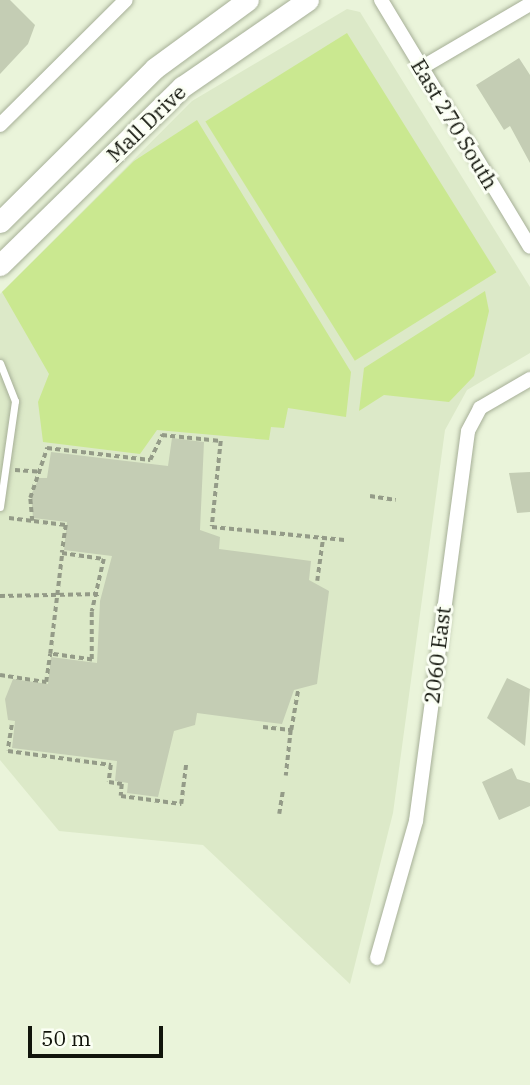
<!DOCTYPE html>
<html>
<head>
<meta charset="utf-8">
<style>
  body { margin:0 }
  #map { position:relative; width:530px; height:1085px; overflow:hidden; background:#eaf4da; font-family:"IBM Plex Serif",serif }
  div>[style] { position:absolute }
  .built>* { inset:0; background:#dce9c8 }
  .green>* { inset:0; background:#cae890; transform-origin:0 0 }
  .building>* { inset:0; background:#c4cdb4 }
  .path>* { height:3.5px; margin-top:-1.75px; transform-origin:0; background:repeating-linear-gradient(90deg,#949b88 0 5px,transparent 0 8.5px) }
  .roads { filter:drop-shadow(0 0 2px #a6af97) drop-shadow(0 0 2px #a6af97) }
  .lane>* { height:7px; margin:-3.5px; padding:0 3.5px; transform-origin:3.5px; border-radius:3.5px; background:#fff }
  .street>* { height:14px; margin:-7px; padding:0 7px; transform-origin:7px; border-radius:7px; background:#fff }
  .secondary>* { height:21px; margin:-10.5px; padding:0 10.5px; transform-origin:10.5px; border-radius:10.5px; background:#fff }
  span { translate:-50% -50%; white-space:nowrap; text-align:center; line-height:1.15; -webkit-text-stroke:6px #fbfff4; paint-order:stroke }
  .street-label { font-size:21px; color:#11140b }
  .scale { position:absolute; left:28px; top:1026px; width:135px; height:32px; box-sizing:border-box; border:4px solid #11140b; border-top:0; padding-left:9px; font-size:21px; line-height:24px; white-space:nowrap; color:#11140b; -webkit-text-stroke:5px #fbfff4; paint-order:stroke }
</style>
</head>
<body>
<div id="map">
  <div class="built">
    <i style="clip-path:polygon(347px 9px,360px 12px,530px 287px,530px 353px,467px 390px,445px 430px,393px 813px,350px 984px,203px 845px,59px 831px,0 760px,0 294px,192px 101px)"></i>
  </div>
  <div class="green">
    <i style="left:347px;top:33px;width:282px;height:167px;rotate:58deg"></i>
    <i style="clip-path:polygon(197px 120px,351px 372px,346px 417px,288px 408px,284px 428px,271px 427px,269px 440px,157px 430px,140px 454px,43px 442px,38px 402px,49px 374px,2px 292px,134px 161px)"></i>
    <i style="clip-path:polygon(485px 291px,489px 311px,474px 376px,449px 402px,384px 395px,359px 411px,364px 368px)"></i>
  </div>
  <div class="building">
    <i style="clip-path:polygon(0 0,10px 0,35px 25px,28px 44px,0 74px)"></i>
    <i style="clip-path:polygon(519px 58px,530px 75px,530px 163px,510px 126px,504px 130px,476px 85px)"></i>
    <i style="clip-path:polygon(172px 438px,204px 442px,200px 530px,220px 537px,219px 549px,311px 561px,309px 580px,329px 591px,317px 684px,294px 690px,282px 724px,197px 713px,195px 725px,174px 731px,158px 797px,127px 793px,128px 783px,115px 781px,117px 761px,12px 748px,15px 721px,8px 720px,5px 699px,13px 679px,48px 684px,51px 657px,97px 663px,100px 601px,112px 556px,64px 550px,67px 522px,33px 518px,31px 495px,39px 478px,47px 478px,51px 452px,168px 466px)"></i>
    <i style="clip-path:polygon(530px 472px,530px 512px,517px 513px,509px 473px)"></i>
    <i style="clip-path:polygon(507px 678px,530px 689px,525px 746px,487px 718px)"></i>
    <i style="clip-path:polygon(512px 768px,517px 779px,530px 783px,530px 806px,499px 820px,482px 782px)"></i>
  </div>
  <div class="path">
    <i style="left:15px;top:470px;width:26px;rotate:4deg"></i>
    <i style="left:370px;top:496px;width:26px;rotate:9deg"></i>
    <i style="left:9px;top:518px;width:57px;rotate:7deg"></i>
    <i style="left:66px;top:525px;width:28px;rotate:98deg"></i>
    <i style="left:32px;top:521px;width:23px;rotate:-95deg"></i>
    <i style="left:30px;top:498px;width:53px;rotate:-71.2deg"></i>
    <i style="left:47px;top:448px;width:104px;rotate:6.6deg"></i>
    <i style="left:150px;top:460px;width:28px;rotate:-64deg"></i>
    <i style="left:162px;top:435px;width:59px;rotate:5.8deg"></i>
    <i style="left:221px;top:441px;width:86px;rotate:96deg"></i>
    <i style="left:212px;top:527px;width:133px;rotate:5.6deg"></i>
    <i style="left:62px;top:553px;width:42px;rotate:8.1deg"></i>
    <i style="left:104px;top:559px;width:54px;rotate:102.8deg"></i>
    <i style="left:92px;top:612px;width:48px;rotate:90deg"></i>
    <i style="left:92px;top:660px;width:42px;rotate:-171.9deg"></i>
    <i style="left:50px;top:654px;width:102px;rotate:-83.2deg"></i>
    <i style="left:317px;top:581px;width:44px;rotate:-82.2deg"></i>
    <i style="left:0;top:596px;width:101px;rotate:-1.1deg"></i>
    <i style="left:0;top:675px;width:47px;rotate:8.7deg"></i>
    <i style="left:46px;top:682px;width:28px;rotate:-82deg"></i>
    <i style="left:12px;top:725px;width:26px;rotate:99deg"></i>
    <i style="left:8px;top:751px;width:104px;rotate:7.7deg"></i>
    <i style="left:111px;top:765px;width:17px;rotate:97deg"></i>
    <i style="left:109px;top:782px;width:13px;rotate:9deg"></i>
    <i style="left:122px;top:784px;width:12px;rotate:95deg"></i>
    <i style="left:121px;top:796px;width:61px;rotate:7.6deg"></i>
    <i style="left:181px;top:804px;width:40px;rotate:-82.9deg"></i>
    <i style="left:263px;top:727px;width:28px;rotate:6deg"></i>
    <i style="left:291px;top:730px;width:46px;rotate:96.2deg"></i>
    <i style="left:291px;top:730px;width:41px;rotate:-80.1deg"></i>
    <i style="left:279px;top:814px;width:24px;rotate:-81deg"></i>
  </div>
  <div class="roads">
    <div class="lane">
      <i style="left:0;top:363px;width:41px;rotate:68.5deg"></i>
      <i style="left:15px;top:401px;width:107px;rotate:98.1deg"></i>
    </div>
    <div class="street">
      <i style="left:381px;top:0;width:288px;rotate:58.9deg"></i>
      <i style="left:421px;top:68px;width:126px;rotate:-30.4deg"></i>
      <i style="left:0;top:125px;width:177px;rotate:-44.8deg"></i>
      <i style="left:377px;top:958px;width:142px;rotate:-74.1deg"></i>
      <i style="left:416px;top:821px;width:393px;rotate:-82.4deg"></i>
      <i style="left:468px;top:431px;width:26px;rotate:-62deg"></i>
      <i style="left:480px;top:408px;width:58px;rotate:-30.1deg"></i>
    </div>
    <div class="secondary">
      <i style="left:0;top:222px;width:218px;rotate:-44.8deg"></i>
      <i style="left:155px;top:68px;width:115px;rotate:-36.2deg"></i>
      <i style="left:0;top:265px;width:255px;rotate:-44.4deg"></i>
      <i style="left:182px;top:87px;width:153px;rotate:-34.6deg"></i>
    </div>
  </div>
  <div class="street-label">
    <span style="left:146px;top:123px;rotate:-44deg">Mall Drive</span>
    <span style="left:455px;top:124px;rotate:59deg">East 270 South</span>
    <span style="left:437px;top:655px;rotate:-83deg">2060 East</span>
  </div>
  <div class="scale">50 m</div>
</div>
</body>
</html>
